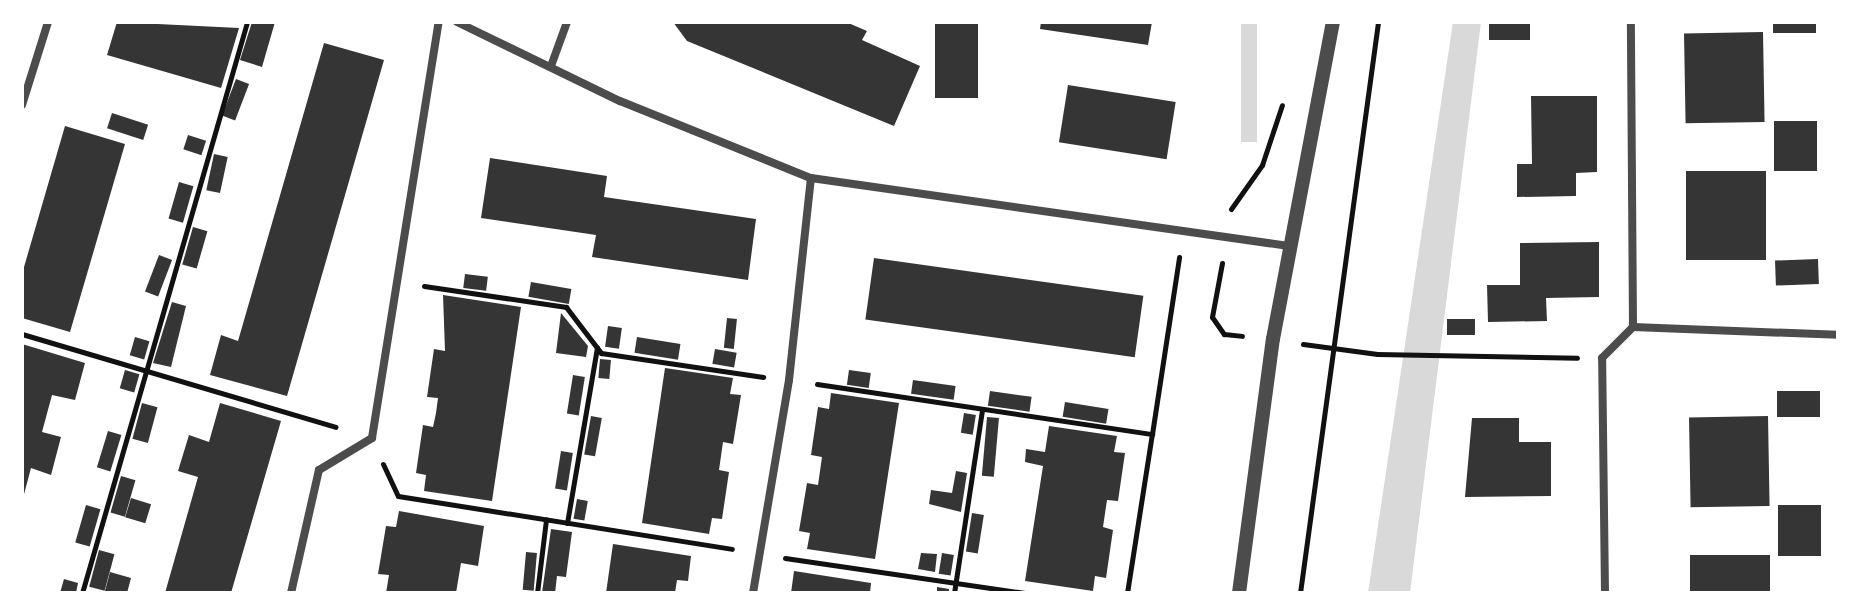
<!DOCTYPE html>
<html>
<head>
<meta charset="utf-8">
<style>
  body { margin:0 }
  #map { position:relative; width:1860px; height:615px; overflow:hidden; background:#fff; font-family:"Work Sans",sans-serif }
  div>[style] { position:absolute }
  .water>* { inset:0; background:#d9d9d9; transform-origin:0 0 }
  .building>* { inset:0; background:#353535; transform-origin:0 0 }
  .path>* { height:5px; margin:-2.5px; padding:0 2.5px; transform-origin:2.5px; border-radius:2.5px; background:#111 }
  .minor>* { height:8px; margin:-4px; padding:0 4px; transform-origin:4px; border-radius:4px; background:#4c4c4c }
  .tertiary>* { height:14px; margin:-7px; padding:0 7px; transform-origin:7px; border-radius:7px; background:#4c4c4c }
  span { translate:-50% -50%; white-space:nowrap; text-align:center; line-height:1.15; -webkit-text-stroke:8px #fff; paint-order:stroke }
  .frame { position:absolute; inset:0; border:24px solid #fff; pointer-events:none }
</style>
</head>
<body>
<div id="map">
  <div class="water">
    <i style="left:1241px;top:22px;width:16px;height:120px"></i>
    <i style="clip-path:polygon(1453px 22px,1481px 22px,1410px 593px,1368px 593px)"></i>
  </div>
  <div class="building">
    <i style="clip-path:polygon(117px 22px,239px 28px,221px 88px,107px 55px)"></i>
    <i style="clip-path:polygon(252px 22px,275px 22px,262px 67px,240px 60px)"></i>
    <i style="clip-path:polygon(673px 22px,846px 22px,867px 31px,862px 40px,920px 66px,894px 126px,687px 41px)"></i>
    <i style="left:935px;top:22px;width:43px;height:76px"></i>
    <i style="clip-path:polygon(1041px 22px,1152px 22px,1148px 45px,1040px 29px)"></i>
    <i style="left:1489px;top:22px;width:41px;height:18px"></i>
    <i style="left:1773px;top:22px;width:43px;height:11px"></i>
    <i style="left:1763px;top:32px;width:90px;height:79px;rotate:89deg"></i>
    <i style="clip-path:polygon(324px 43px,384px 60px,287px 396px,210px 375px,221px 335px,238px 341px)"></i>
    <i style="left:236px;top:79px;width:14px;height:39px;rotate:21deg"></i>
    <i style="left:1068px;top:85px;width:109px;height:58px;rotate:9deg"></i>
    <i style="clip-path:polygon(1531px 96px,1597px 96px,1597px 172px,1576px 173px,1576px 196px,1517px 197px,1517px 164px,1532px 164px)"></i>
    <i style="left:112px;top:113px;width:38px;height:16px;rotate:18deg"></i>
    <i style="left:1774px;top:121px;width:43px;height:50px"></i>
    <i style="clip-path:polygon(65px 126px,125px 144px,70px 332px,22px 318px,22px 274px)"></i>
    <i style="left:188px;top:135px;width:19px;height:15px;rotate:18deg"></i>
    <i style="left:214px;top:154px;width:14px;height:37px;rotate:12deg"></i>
    <i style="clip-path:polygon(490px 158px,607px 176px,604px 197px,756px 219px,748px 280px,592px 257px,596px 235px,481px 218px)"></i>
    <i style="left:1766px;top:171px;width:89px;height:80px;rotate:90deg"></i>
    <i style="left:179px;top:182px;width:15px;height:38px;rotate:16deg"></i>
    <i style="left:193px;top:227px;width:15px;height:39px;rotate:16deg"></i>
    <i style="clip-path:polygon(1599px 242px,1599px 297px,1546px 298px,1547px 321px,1488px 322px,1487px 285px,1520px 285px,1520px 243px)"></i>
    <i style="left:159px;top:255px;width:14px;height:39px;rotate:21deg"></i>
    <i style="left:874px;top:258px;width:272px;height:62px;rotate:8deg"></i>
    <i style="left:1818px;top:259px;width:25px;height:43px;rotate:88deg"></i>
    <i style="left:465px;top:274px;width:23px;height:14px;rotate:7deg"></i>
    <i style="left:531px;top:282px;width:41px;height:15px;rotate:10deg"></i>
    <i style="clip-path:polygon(443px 295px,521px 307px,492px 501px,424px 491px,426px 475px,416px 473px,423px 425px,433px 427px,436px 413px,438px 398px,427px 397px,434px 349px,445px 351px)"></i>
    <i style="clip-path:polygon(172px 302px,186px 306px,171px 367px,153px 363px)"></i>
    <i style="clip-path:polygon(561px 313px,588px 346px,586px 357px,556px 353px)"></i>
    <i style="left:727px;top:318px;width:10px;height:30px;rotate:6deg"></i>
    <i style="left:1447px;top:319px;width:28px;height:16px"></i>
    <i style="left:608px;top:326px;width:14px;height:21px;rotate:8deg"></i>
    <i style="left:135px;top:337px;width:15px;height:19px;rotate:16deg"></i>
    <i style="left:637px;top:337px;width:44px;height:16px;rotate:9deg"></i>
    <i style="clip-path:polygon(22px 344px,85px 363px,75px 400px,52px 395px,42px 432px,61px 437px,51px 475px,31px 468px,23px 498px)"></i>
    <i style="left:715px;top:349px;width:22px;height:15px;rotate:10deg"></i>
    <i style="left:600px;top:359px;width:11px;height:19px;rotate:5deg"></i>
    <i style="clip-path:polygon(665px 368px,733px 378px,730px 394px,741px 395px,733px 444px,723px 442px,719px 470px,729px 472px,722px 519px,712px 518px,709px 534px,642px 523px)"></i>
    <i style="left:125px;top:370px;width:15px;height:19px;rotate:16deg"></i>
    <i style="left:849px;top:370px;width:22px;height:15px;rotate:8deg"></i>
    <i style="left:573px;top:375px;width:12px;height:39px;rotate:9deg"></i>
    <i style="left:913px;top:380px;width:43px;height:14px;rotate:8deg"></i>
    <i style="left:990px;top:391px;width:42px;height:15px;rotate:8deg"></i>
    <i style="left:1820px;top:391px;width:26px;height:43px;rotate:90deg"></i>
    <i style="clip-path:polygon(831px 393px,899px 403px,875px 559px,807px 549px,810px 533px,799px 531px,807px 483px,818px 485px,822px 457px,811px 455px,818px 407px,829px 409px)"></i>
    <i style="left:1065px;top:402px;width:44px;height:15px;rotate:9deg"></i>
    <i style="left:142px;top:403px;width:16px;height:37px;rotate:15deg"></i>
    <i style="clip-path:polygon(220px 403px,281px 421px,231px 593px,165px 593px,198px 477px,178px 471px,189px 435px,209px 442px)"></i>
    <i style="left:964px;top:413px;width:12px;height:20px;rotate:9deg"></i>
    <i style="left:591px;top:416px;width:11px;height:39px;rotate:10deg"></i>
    <i style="left:1768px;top:416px;width:90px;height:79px;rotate:89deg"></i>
    <i style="left:987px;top:417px;width:12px;height:59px;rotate:5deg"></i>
    <i style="clip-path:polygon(1472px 418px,1519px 418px,1519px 442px,1551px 442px,1551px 496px,1465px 497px)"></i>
    <i style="clip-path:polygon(1049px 426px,1117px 436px,1114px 452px,1125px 453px,1118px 501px,1107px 500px,1103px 527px,1113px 530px,1106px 578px,1095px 576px,1093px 591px,1025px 581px,1043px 466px,1025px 462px,1026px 449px,1045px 452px)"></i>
    <i style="left:108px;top:431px;width:14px;height:38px;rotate:17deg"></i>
    <i style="left:561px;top:451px;width:12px;height:38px;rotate:9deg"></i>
    <i style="clip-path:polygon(956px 471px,967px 473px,961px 512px,929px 504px,931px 490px,952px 493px)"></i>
    <i style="left:121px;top:476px;width:15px;height:38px;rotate:16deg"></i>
    <i style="left:131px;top:498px;width:21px;height:20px;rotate:17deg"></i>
    <i style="left:577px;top:499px;width:11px;height:20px;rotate:10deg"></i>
    <i style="left:86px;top:505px;width:15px;height:39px;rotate:16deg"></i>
    <i style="left:1778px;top:505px;width:43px;height:51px"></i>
    <i style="clip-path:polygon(399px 511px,484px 526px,478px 566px,461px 563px,456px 593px,386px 593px,389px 575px,378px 574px,386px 526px,396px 527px)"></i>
    <i style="left:972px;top:513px;width:12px;height:39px;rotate:9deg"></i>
    <i style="clip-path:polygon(551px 529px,572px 532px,566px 577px,557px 576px,555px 593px,542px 593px)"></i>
    <i style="clip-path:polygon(613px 544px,691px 556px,688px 581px,677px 580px,675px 593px,606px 593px)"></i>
    <i style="left:99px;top:550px;width:16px;height:38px;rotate:15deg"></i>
    <i style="left:526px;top:552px;width:11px;height:38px;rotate:5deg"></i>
    <i style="clip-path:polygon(921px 553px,937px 554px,935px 572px,918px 569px)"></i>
    <i style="left:942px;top:553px;width:12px;height:21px;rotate:9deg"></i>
    <i style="left:1690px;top:555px;width:80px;height:38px"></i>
    <i style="clip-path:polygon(794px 571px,871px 583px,870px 593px,791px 593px)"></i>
    <i style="clip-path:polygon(110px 572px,131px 578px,127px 593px,105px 591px)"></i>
    <i style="clip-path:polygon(64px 579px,78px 583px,76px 593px,60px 593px)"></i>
    <i style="clip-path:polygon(937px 587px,949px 589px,949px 593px,937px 593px)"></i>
  </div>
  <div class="path">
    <i style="left:1231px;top:209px;width:54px;rotate:-54.8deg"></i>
    <i style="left:1262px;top:165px;width:63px;rotate:-71.6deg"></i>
    <i style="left:1222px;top:263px;width:55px;rotate:100.5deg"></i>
    <i style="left:1212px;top:317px;width:21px;rotate:55deg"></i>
    <i style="left:1224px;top:334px;width:18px;rotate:6deg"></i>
    <i style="left:424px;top:286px;width:144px;rotate:8.4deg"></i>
    <i style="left:566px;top:307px;width:58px;rotate:52.7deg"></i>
    <i style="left:601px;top:353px;width:164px;rotate:8.4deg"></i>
    <i style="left:22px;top:334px;width:327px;rotate:16.5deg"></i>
    <i style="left:1303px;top:344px;width:75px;rotate:7.7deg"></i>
    <i style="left:1377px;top:354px;width:200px;rotate:1.1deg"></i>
    <i style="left:817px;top:384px;width:339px;rotate:8.5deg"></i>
    <i style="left:1152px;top:434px;width:179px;rotate:-81.3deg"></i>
    <i style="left:383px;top:464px;width:35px;rotate:65deg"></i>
    <i style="left:398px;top:496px;width:338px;rotate:9deg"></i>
    <i style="left:567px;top:523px;width:178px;rotate:-80.3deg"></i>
    <i style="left:785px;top:558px;width:244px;rotate:8.3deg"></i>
    <i style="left:82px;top:593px;width:594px;rotate:-73.88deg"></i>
    <i style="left:537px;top:593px;width:74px;rotate:-83deg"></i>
    <i style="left:954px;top:593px;width:186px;rotate:-81.3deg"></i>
    <i style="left:1127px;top:593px;width:161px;rotate:-81.1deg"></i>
    <i style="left:1300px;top:593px;width:576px;rotate:-82.22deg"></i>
  </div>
  <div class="minor">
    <i style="left:457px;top:22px;width:181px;rotate:25.9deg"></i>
    <i style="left:620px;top:101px;width:206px;rotate:22deg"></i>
    <i style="left:811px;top:178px;width:484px;rotate:8.1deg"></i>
    <i style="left:551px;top:66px;width:47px;rotate:-70deg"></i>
    <i style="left:22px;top:105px;width:87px;rotate:-72.6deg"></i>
    <i style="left:1633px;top:327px;width:205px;rotate:2.2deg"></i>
    <i style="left:291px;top:593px;width:126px;rotate:-77.2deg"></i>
    <i style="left:319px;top:470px;width:62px;rotate:-31.1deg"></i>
    <i style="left:372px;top:438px;width:421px;rotate:-80.9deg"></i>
    <i style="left:753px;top:593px;width:216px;rotate:-80.4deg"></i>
    <i style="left:789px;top:380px;width:203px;rotate:-83.8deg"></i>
    <i style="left:1605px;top:593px;width:235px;rotate:-90.7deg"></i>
    <i style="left:1602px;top:358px;width:44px;rotate:-45deg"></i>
    <i style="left:1633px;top:327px;width:305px;rotate:-90.4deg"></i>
  </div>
  <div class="tertiary">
    <i style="left:1239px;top:593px;width:256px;rotate:-82.4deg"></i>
    <i style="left:1273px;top:339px;width:323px;rotate:-79.3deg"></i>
  </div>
  <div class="frame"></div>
</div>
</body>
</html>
